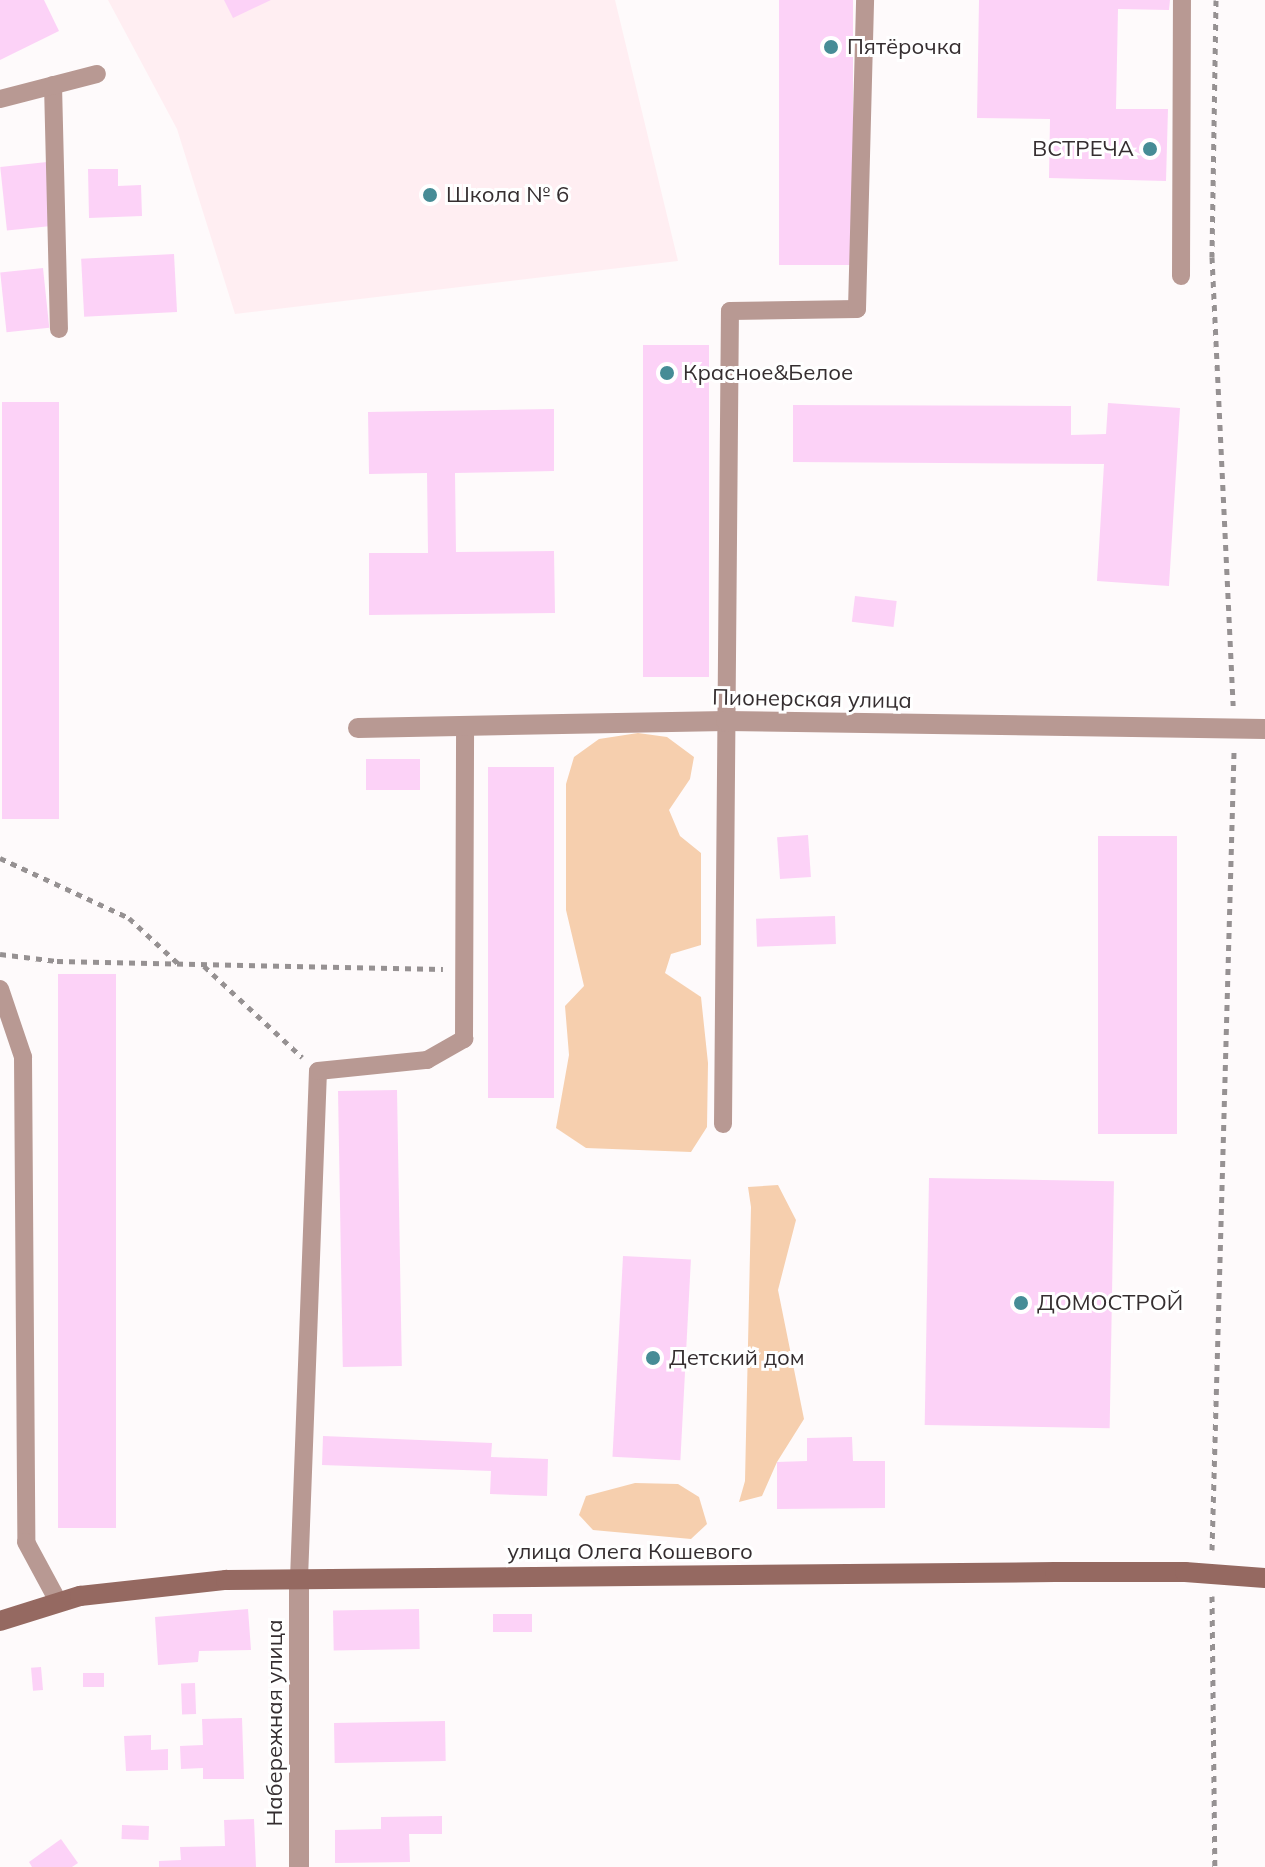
<!DOCTYPE html>
<html>
<head>
<meta charset="utf-8">
<style>
  body { margin:0 }
  #map { position:relative; width:1265px; height:1867px; overflow:hidden; background:#fefafb; font-family:Mulish,sans-serif }
  div>[style] { position:absolute }
  .built>* { inset:0; background:#ffeef2 }
  .green>* { inset:0; background:#f6cfae }
  .building>* { inset:0; background:#fcd2f7; transform-origin:0 0 }
  .path>* { height:5px; margin-top:-2.5px; transform-origin:0; background:repeating-linear-gradient(90deg,#969192 0 6px,transparent 0 12px) }
  .lane>* { height:18px; margin:-9px; padding:0 9px; transform-origin:9px; border-radius:9px; background:#b89993 }
  .street>* { height:20px; margin:-10px; padding:0 10px; transform-origin:10px; border-radius:10px; background:#b89993 }
  .secondary>* { height:20px; margin:-10px; padding:0 10px; transform-origin:10px; border-radius:10px; background:#956961 }
  .dots>* { width:22px; height:22px; translate:-50% -50%; box-sizing:border-box; border:4px solid #fff; border-radius:50% }
  span { translate:-50% -50%; white-space:nowrap; text-align:center; line-height:1.15; -webkit-text-stroke:6px #fff; paint-order:stroke }
  .poi-label { font-size:22px; color:#352e30 }
  .left { translate:0 -50%; text-align:left }
  .right { translate:-100% -50%; text-align:right }
  .street-label { font-size:22px; color:#352e30 }
</style>
</head>
<body>
<div id="map">
  <div class="built">
    <i style="clip-path:polygon(108px 0,615px 0,678px 261px,235px 314px,177px 129px)"></i>
  </div>
  <div class="green">
    <i style="clip-path:polygon(638px 733px,667px 737px,694px 757px,690px 779px,669px 810px,680px 836px,701px 853px,701px 945px,671px 954px,665px 973px,701px 997px,708px 1063px,707px 1127px,691px 1152px,586px 1148px,556px 1128px,569px 1055px,565px 1006px,584px 986px,566px 910px,566px 784px,574px 757px,599px 739px)"></i>
    <i style="clip-path:polygon(778px 1185px,796px 1220px,778px 1290px,804px 1419px,777px 1462px,762px 1496px,739px 1502px,745px 1481px,751px 1207px,748px 1187px)"></i>
    <i style="clip-path:polygon(635px 1483px,678px 1484px,699px 1497px,707px 1524px,691px 1539px,593px 1530px,579px 1515px,586px 1496px)"></i>
  </div>
  <div class="building">
    <i style="clip-path:polygon(0 0,44px 0,59px 31px,0 60px)"></i>
    <i style="clip-path:polygon(224px 0,271px 0,233px 18px)"></i>
    <i style="left:779px;top:0;width:74px;height:265px"></i>
    <i style="clip-path:polygon(979px 0,1170px 0,1169px 10px,1118px 9px,1116px 109px,1168px 109px,1166px 181px,1049px 178px,1050px 119px,977px 118px)"></i>
    <i style="left:47px;top:162px;width:64px;height:47px;rotate:84deg"></i>
    <i style="clip-path:polygon(88px 169px,118px 169px,118px 186px,141px 185px,142px 216px,89px 218px)"></i>
    <i style="left:174px;top:254px;width:58px;height:93px;rotate:87deg"></i>
    <i style="left:43px;top:268px;width:60px;height:43px;rotate:84deg"></i>
    <i style="left:643px;top:345px;width:66px;height:332px"></i>
    <i style="left:59px;top:402px;width:417px;height:57px;rotate:90deg"></i>
    <i style="clip-path:polygon(1108px 403px,1180px 408px,1169px 586px,1097px 581px,1104px 464px,793px 462px,793px 405px,1071px 406px,1071px 435px,1106px 434px)"></i>
    <i style="clip-path:polygon(554px 409px,554px 471px,455px 473px,456px 552px,554px 551px,555px 613px,369px 615px,369px 553px,428px 553px,427px 473px,369px 474px,368px 412px)"></i>
    <i style="left:855px;top:596px;width:42px;height:26px;rotate:7deg"></i>
    <i style="left:366px;top:759px;width:54px;height:31px"></i>
    <i style="left:488px;top:767px;width:66px;height:331px"></i>
    <i style="left:808px;top:835px;width:42px;height:31px;rotate:86deg"></i>
    <i style="left:1177px;top:836px;width:298px;height:79px;rotate:90deg"></i>
    <i style="left:835px;top:916px;width:28px;height:79px;rotate:88deg"></i>
    <i style="left:58px;top:974px;width:58px;height:554px"></i>
    <i style="left:397px;top:1090px;width:276px;height:59px;rotate:89deg"></i>
    <i style="left:929px;top:1178px;width:185px;height:247px;rotate:1deg"></i>
    <i style="left:623px;top:1256px;width:68px;height:201px;rotate:3deg"></i>
    <i style="clip-path:polygon(323px 1436px,492px 1443px,491px 1457px,548px 1459px,547px 1496px,490px 1494px,491px 1471px,322px 1465px)"></i>
    <i style="clip-path:polygon(852px 1437px,853px 1461px,885px 1461px,885px 1508px,777px 1509px,777px 1462px,807px 1461px,807px 1438px)"></i>
    <i style="clip-path:polygon(248px 1609px,251px 1650px,199px 1651px,198px 1662px,158px 1665px,155px 1617px)"></i>
    <i style="left:419px;top:1609px;width:40px;height:86px;rotate:89deg"></i>
    <i style="left:532px;top:1614px;width:18px;height:39px;rotate:90deg"></i>
    <i style="left:41px;top:1667px;width:23px;height:10px;rotate:85deg"></i>
    <i style="left:83px;top:1673px;width:21px;height:14px"></i>
    <i style="left:195px;top:1683px;width:31px;height:14px;rotate:88deg"></i>
    <i style="clip-path:polygon(242px 1718px,244px 1779px,203px 1779px,203px 1768px,181px 1769px,180px 1746px,203px 1745px,202px 1719px)"></i>
    <i style="left:445px;top:1721px;width:40px;height:111px;rotate:89deg"></i>
    <i style="clip-path:polygon(151px 1735px,151px 1750px,168px 1749px,168px 1770px,126px 1771px,124px 1736px)"></i>
    <i style="clip-path:polygon(442px 1816px,442px 1834px,409px 1834px,410px 1862px,335px 1863px,335px 1830px,381px 1829px,381px 1817px)"></i>
    <i style="clip-path:polygon(254px 1819px,256px 1867px,159px 1867px,159px 1861px,181px 1860px,180px 1847px,225px 1846px,224px 1820px)"></i>
    <i style="left:122px;top:1825px;width:27px;height:14px;rotate:2deg"></i>
    <i style="clip-path:polygon(61px 1839px,78px 1863px,72px 1867px,32px 1867px,29px 1862px)"></i>
  </div>
  <div class="path">
    <i style="left:1216px;top:0;width:257px;rotate:90.9deg"></i>
    <i style="left:1212px;top:257px;width:449px;rotate:87.3deg"></i>
    <i style="left:0;top:858px;width:142px;rotate:24.9deg"></i>
    <i style="left:129px;top:918px;width:69px;rotate:42.7deg"></i>
    <i style="left:0;top:954px;width:57px;rotate:7deg"></i>
    <i style="left:57px;top:961px;width:386px;rotate:1.2deg"></i>
    <i style="left:204px;top:966px;width:134px;rotate:42.9deg"></i>
    <i style="left:1212px;top:1550px;width:798px;rotate:-88.42deg"></i>
    <i style="left:1212px;top:1596px;width:271px;rotate:89.4deg"></i>
  </div>
  <div class="lane">
    <i style="left:53px;top:85px;width:244px;rotate:88.6deg"></i>
    <i style="left:0;top:99px;width:100px;rotate:-14.5deg"></i>
    <i style="left:1181px;top:276px;width:276px;rotate:-89.8deg"></i>
    <i style="left:0;top:989px;width:72px;rotate:71.3deg"></i>
    <i style="left:23px;top:1057px;width:485px;rotate:89.6deg"></i>
    <i style="left:26px;top:1542px;width:69px;rotate:61.6deg"></i>
    <i style="left:723px;top:1124px;width:813px;rotate:-89.51deg"></i>
    <i style="left:730px;top:311px;width:127px;rotate:-0.9deg"></i>
    <i style="left:857px;top:309px;width:309px;rotate:-88.5deg"></i>
    <i style="left:299px;top:1579px;width:508px;rotate:-87.86deg"></i>
    <i style="left:318px;top:1071px;width:110px;rotate:-5.8deg"></i>
    <i style="left:427px;top:1060px;width:43px;rotate:-29.6deg"></i>
    <i style="left:464px;top:1039px;width:313px;rotate:-89.8deg"></i>
  </div>
  <div class="street">
    <i style="left:358px;top:728px;width:368px;rotate:-1.1deg"></i>
    <i style="left:726px;top:721px;width:539px;rotate:0.85deg"></i>
    <i style="left:299px;top:1579px;width:288px;rotate:90deg"></i>
  </div>
  <div class="secondary">
    <i style="left:0;top:1621px;width:84px;rotate:-17.4deg"></i>
    <i style="left:80px;top:1596px;width:147px;rotate:-6.3deg"></i>
    <i style="left:226px;top:1580px;width:829px;rotate:-0.55deg"></i>
    <i style="left:1055px;top:1572px;width:130px"></i>
    <i style="left:1185px;top:1572px;width:80px;rotate:4.3deg"></i>
  </div>
  <div class="dots">
    <i style="left:831px;top:47px;background:#468c96"></i>
    <i style="left:1150px;top:149px;background:#468c96"></i>
    <i style="left:430px;top:195px;background:#468c96"></i>
    <i style="left:667px;top:373px;background:#468c96"></i>
    <i style="left:1021px;top:1303px;background:#468c96"></i>
    <i style="left:653px;top:1358px;background:#468c96"></i>
  </div>
  <div class="poi-label">
    <span class="left" style="left:847px;top:47px">Пятёрочка</span>
    <span class="right" style="left:1134px;top:149px">ВСТРЕЧА</span>
    <span class="left" style="left:446px;top:195px">Школа № 6</span>
    <span class="left" style="left:683px;top:373px">Красное&amp;Белое</span>
    <span class="left" style="left:1037px;top:1303px">ДОМОСТРОЙ</span>
    <span class="left" style="left:669px;top:1358px">Детский дом</span>
  </div>
  <div class="street-label">
    <span style="left:812px;top:699px;rotate:1deg">Пионерская улица</span>
    <span style="left:630px;top:1552px">улица Олега Кошевого</span>
    <span style="left:275px;top:1723px;rotate:-90deg">Набережная улица</span>
  </div>
</div>
</body>
</html>
